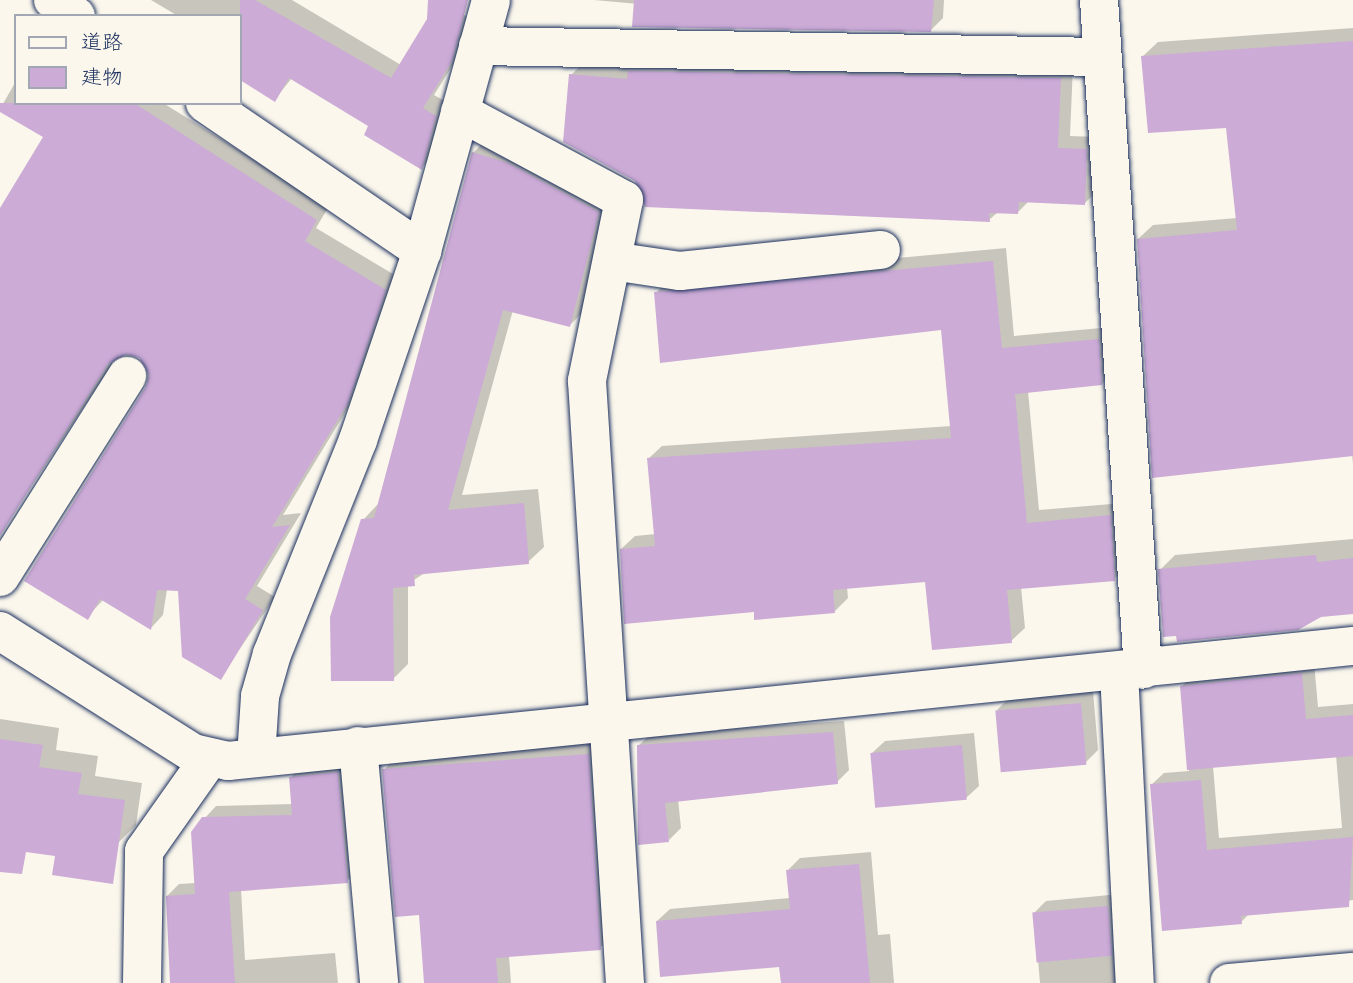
<!DOCTYPE html>
<html>
<head>
<meta charset="utf-8">
<style>
  body { margin:0 }
  #map { position:relative; width:1353px; height:983px; overflow:hidden; background:#fbf7ec; font-family:Kalam,"Klee One",sans-serif }
  div>[style] { position:absolute }
  .shadow>* { inset:0; background:#0003 }
  .building>* { inset:0; background:#ccabd6; transform-origin:0 0 }
  .roads { filter:drop-shadow(0 0 2px #1b2f5e) drop-shadow(0 0 2px #1b2f5e) }
  .street>* { height:38px; margin:-19px; padding:0 19px; transform-origin:19px; border-radius:19px; background:#fbf7ec }
  span { translate:-50% -50%; white-space:nowrap; text-align:center; line-height:1.15; -webkit-text-stroke:6px #fbf7ec; paint-order:stroke }
  .legend { position:absolute; left:14px; top:14px; width:228px; height:91px; box-sizing:border-box; background:#fbf7ec; border:2px solid #a1a7b3; margin:0; padding:9px 12px; list-style:none; font-size:21px; color:#1b2f5e }
  .legend li { display:flex; align-items:center; gap:14px; height:35px }
  .legend b { width:35px; border:2px solid #a1a7b3 }
</style>
</head>
<body>
<div id="map">
  <div class="shadow">
    <i style="clip-path:polygon(151px 0,292px 0,401px 65px,444px 3px,471px 19px,464px 47px,434px 95px,448px 103px,434px 155px,421px 168px,370px 125px,292px 78px,275px 99px,240px 78px,240px 16px,178px 16px)"></i>
    <i style="clip-path:polygon(594px 0,944px 0,943px 18px,931px 30px)"></i>
    <i style="clip-path:polygon(1353px 28px,1353px 464px,1352px 454px,1138px 239px,1153px 225px,1237px 218px,1228px 126px,1143px 56px,1158px 42px)"></i>
    <i style="clip-path:polygon(584px 62px,1073px 66px,1070px 136px,1099px 137px,1097px 191px,1085px 203px,1029px 201px,1017px 213px,998px 212px,989px 220px,636px 180px,571px 75px)"></i>
    <i style="clip-path:polygon(16px 81px,16px 103px,163px 103px,329px 206px,316px 228px,398px 277px,360px 388px,283px 515px,301px 513px,257px 586px,275px 597px,220px 678px,180px 589px,167px 589px,163px 615px,151px 628px,104px 599px,87px 617px,147px 388px,148px 366px,139px 356px,118px 355px,0 534px,0 211px,45px 137px,0 109px)"></i>
    <i style="clip-path:polygon(488px 138px,613px 196px,585px 310px,570px 325px,513px 310px,462px 495px,538px 489px,544px 547px,528px 562px,426px 572px,408px 584px,408px 664px,393px 679px,363px 520px,378px 504px,473px 153px)"></i>
    <i style="clip-path:polygon(1006px 248px,1014px 336px,1112px 327px,1115px 370px,1102px 384px,1028px 391px,1039px 510px,1124px 503px,1128px 566px,1114px 579px,1021px 587px,1025px 628px,1011px 641px,927px 580px,847px 587px,848px 598px,835px 611px,755px 610px,621px 549px,635px 536px,656px 534px,648px 459px,662px 446px,951px 426px,942px 328px,656px 293px,669px 279px)"></i>
    <i style="clip-path:polygon(1353px 539px,1353px 612px,1160px 570px,1175px 555px)"></i>
    <i style="clip-path:polygon(evenodd,1314px 662px,1318px 707px,1353px 704px,1353px 900px,1250px 913px,1241px 922px,1151px 785px,1164px 773px,1189px 771px,1182px 686px,1194px 674px,1314px 662px,1336px 755px,1342px 828px,1219px 838px,1213px 766px,1336px 755px)"></i>
    <i style="clip-path:polygon(1093px 691px,1098px 750px,1085px 763px,997px 710px,1009px 698px)"></i>
    <i style="clip-path:polygon(0 719px,59px 728px,56px 750px,98px 756px,95px 776px,142px 783px,136px 825px,118px 843px,0 826px)"></i>
    <i style="clip-path:polygon(844px 721px,849px 770px,837px 782px,678px 799px,681px 828px,669px 840px,638px 746px,651px 734px)"></i>
    <i style="clip-path:polygon(974px 733px,979px 786px,966px 798px,872px 753px,885px 741px)"></i>
    <i style="clip-path:polygon(601px 742px,613px 936px,600px 948px,509px 956px,511px 983px,425px 983px,420px 913px,384px 770px,396px 757px)"></i>
    <i style="clip-path:polygon(350px 761px,359px 869px,347px 881px,241px 889px,245px 960px,335px 953px,338px 983px,172px 983px,167px 896px,179px 884px,196px 883px,204px 819px,216px 806px,293px 804px,291px 777px,303px 765px)"></i>
    <i style="clip-path:polygon(871px 852px,878px 935px,890px 934px,894px 983px,782px 983px,781px 965px,657px 921px,670px 909px,790px 898px,788px 870px,800px 858px)"></i>
    <i style="clip-path:polygon(1120px 894px,1128px 983px,1040px 983px,1034px 913px,1046px 901px)"></i>
  </div>
  <div class="building">
    <i style="clip-path:polygon(240px 0,255px 0,391px 78px,427px 19px,428px 0,468px 0,452px 61px,423px 108px,436px 116px,422px 170px,364px 135px,368px 126px,289px 78px,275px 102px,240px 80px)"></i>
    <i style="clip-path:polygon(634px 0,934px 0,931px 32px,632px 27px)"></i>
    <i style="clip-path:polygon(1353px 41px,1353px 456px,1152px 478px,1137px 239px,1237px 230px,1226px 128px,1148px 133px,1141px 56px)"></i>
    <i style="clip-path:polygon(628px 71px,1061px 78px,1058px 148px,1087px 149px,1085px 205px,1019px 202px,1018px 214px,989px 213px,990px 222px,645px 207px,635px 181px,563px 142px,569px 74px,627px 79px)"></i>
    <i style="clip-path:polygon(0 103px,134px 103px,317px 220px,305px 241px,386px 290px,348px 403px,272px 527px,290px 525px,245px 599px,263px 610px,221px 680px,182px 657px,178px 591px,157px 590px,151px 630px,100px 599px,88px 620px,24px 581px,145px 388px,149px 376px,139px 358px,127px 354px,108px 364px,0 536px,0 208px,43px 137px,0 112px)"></i>
    <i style="clip-path:polygon(472px 152px,508px 163px,599px 212px,570px 327px,503px 310px,448px 510px,524px 503px,529px 564px,414px 575px,415px 586px,393px 588px,394px 681px,331px 681px,330px 617px,361px 519px,374px 518px)"></i>
    <i style="clip-path:polygon(993px 261px,1002px 348px,1099px 339px,1102px 385px,1015px 394px,1027px 523px,1111px 515px,1115px 581px,1007px 590px,1012px 643px,932px 650px,925px 582px,833px 590px,835px 613px,754px 620px,754px 612px,624px 624px,620px 549px,655px 546px,647px 458px,951px 438px,941px 330px,660px 363px,654px 292px)"></i>
    <i style="clip-path:polygon(1316px 555px,1317px 562px,1353px 558px,1353px 614px,1321px 617px,1298px 630px,1177px 642px,1176px 636px,1163px 637px,1158px 569px)"></i>
    <i style="clip-path:polygon(1302px 673px,1306px 719px,1353px 715px,1353px 756px,1187px 770px,1180px 686px)"></i>
    <i style="left:1081px;top:703px;width:62px;height:86px;rotate:85deg"></i>
    <i style="clip-path:polygon(833px 732px,838px 784px,665px 803px,669px 842px,638px 845px,637px 745px)"></i>
    <i style="clip-path:polygon(0 739px,43px 745px,39px 767px,82px 773px,78px 794px,125px 800px,113px 884px,52px 875px,55px 856px,26px 852px,22px 874px,0 872px)"></i>
    <i style="left:962px;top:745px;width:55px;height:92px;rotate:85deg"></i>
    <i style="clip-path:polygon(589px 754px,601px 950px,496px 958px,498px 983px,424px 983px,419px 915px,395px 917px,382px 769px)"></i>
    <i style="clip-path:polygon(338px 772px,348px 883px,229px 892px,235px 983px,170px 983px,166px 896px,195px 894px,191px 832px,202px 817px,292px 815px,289px 777px)"></i>
    <i style="clip-path:polygon(1201px 780px,1207px 850px,1353px 837px,1349px 907px,1241px 916px,1242px 924px,1162px 931px,1150px 784px)"></i>
    <i style="clip-path:polygon(859px 864px,870px 983px,781px 983px,779px 967px,660px 977px,656px 921px,790px 909px,786px 870px)"></i>
    <i style="left:1108px;top:906px;width:50px;height:76px;rotate:85deg"></i>
  </div>
  <div class="roads">
    <div class="street">
      <i style="left:53px;top:0;width:28px;rotate:35deg"></i>
      <i style="left:1099px;top:0;width:671px;rotate:86.24deg"></i>
      <i style="left:478px;top:46px;width:621px;rotate:1.01deg"></i>
      <i style="left:205px;top:103px;width:263px;rotate:34.3deg"></i>
      <i style="left:460px;top:112px;width:186px;rotate:28.2deg"></i>
      <i style="left:624px;top:200px;width:185px;rotate:101.6deg"></i>
      <i style="left:587px;top:381px;width:603px;rotate:86.39deg"></i>
      <i style="left:612px;top:261px;width:69px;rotate:8.4deg"></i>
      <i style="left:680px;top:271px;width:202px;rotate:-6deg"></i>
      <i style="left:0;top:577px;width:238px;rotate:-57.7deg"></i>
      <i style="left:0;top:631px;width:228px;rotate:32.3deg"></i>
      <i style="left:193px;top:753px;width:36px;rotate:13deg"></i>
      <i style="left:228px;top:761px;width:1131px;rotate:-5.84deg"></i>
      <i style="left:1119px;top:672px;width:311px;rotate:87.1deg"></i>
      <i style="left:358px;top:746px;width:238px;rotate:84.9deg"></i>
      <i style="left:256px;top:757px;width:61px;rotate:-86.2deg"></i>
      <i style="left:260px;top:696px;width:44px;rotate:-74.1deg"></i>
      <i style="left:272px;top:654px;width:231px;rotate:-68.1deg"></i>
      <i style="left:358px;top:440px;width:200px;rotate:-71.3deg"></i>
      <i style="left:422px;top:251px;width:260px;rotate:-74.6deg"></i>
      <i style="left:142px;top:983px;width:132px;rotate:-89.1deg"></i>
      <i style="left:144px;top:851px;width:113px;rotate:-54.8deg"></i>
      <i style="left:1229px;top:983px;width:124px;rotate:-5.1deg"></i>
    </div>
  </div>
  <ul class="legend">
  <li><b style="height:9px;background:#fbf7ec"></b>道路</li>
  <li><b style="height:19px;background:#ccabd6"></b>建物</li>
  </ul>
</div>
</body>
</html>
